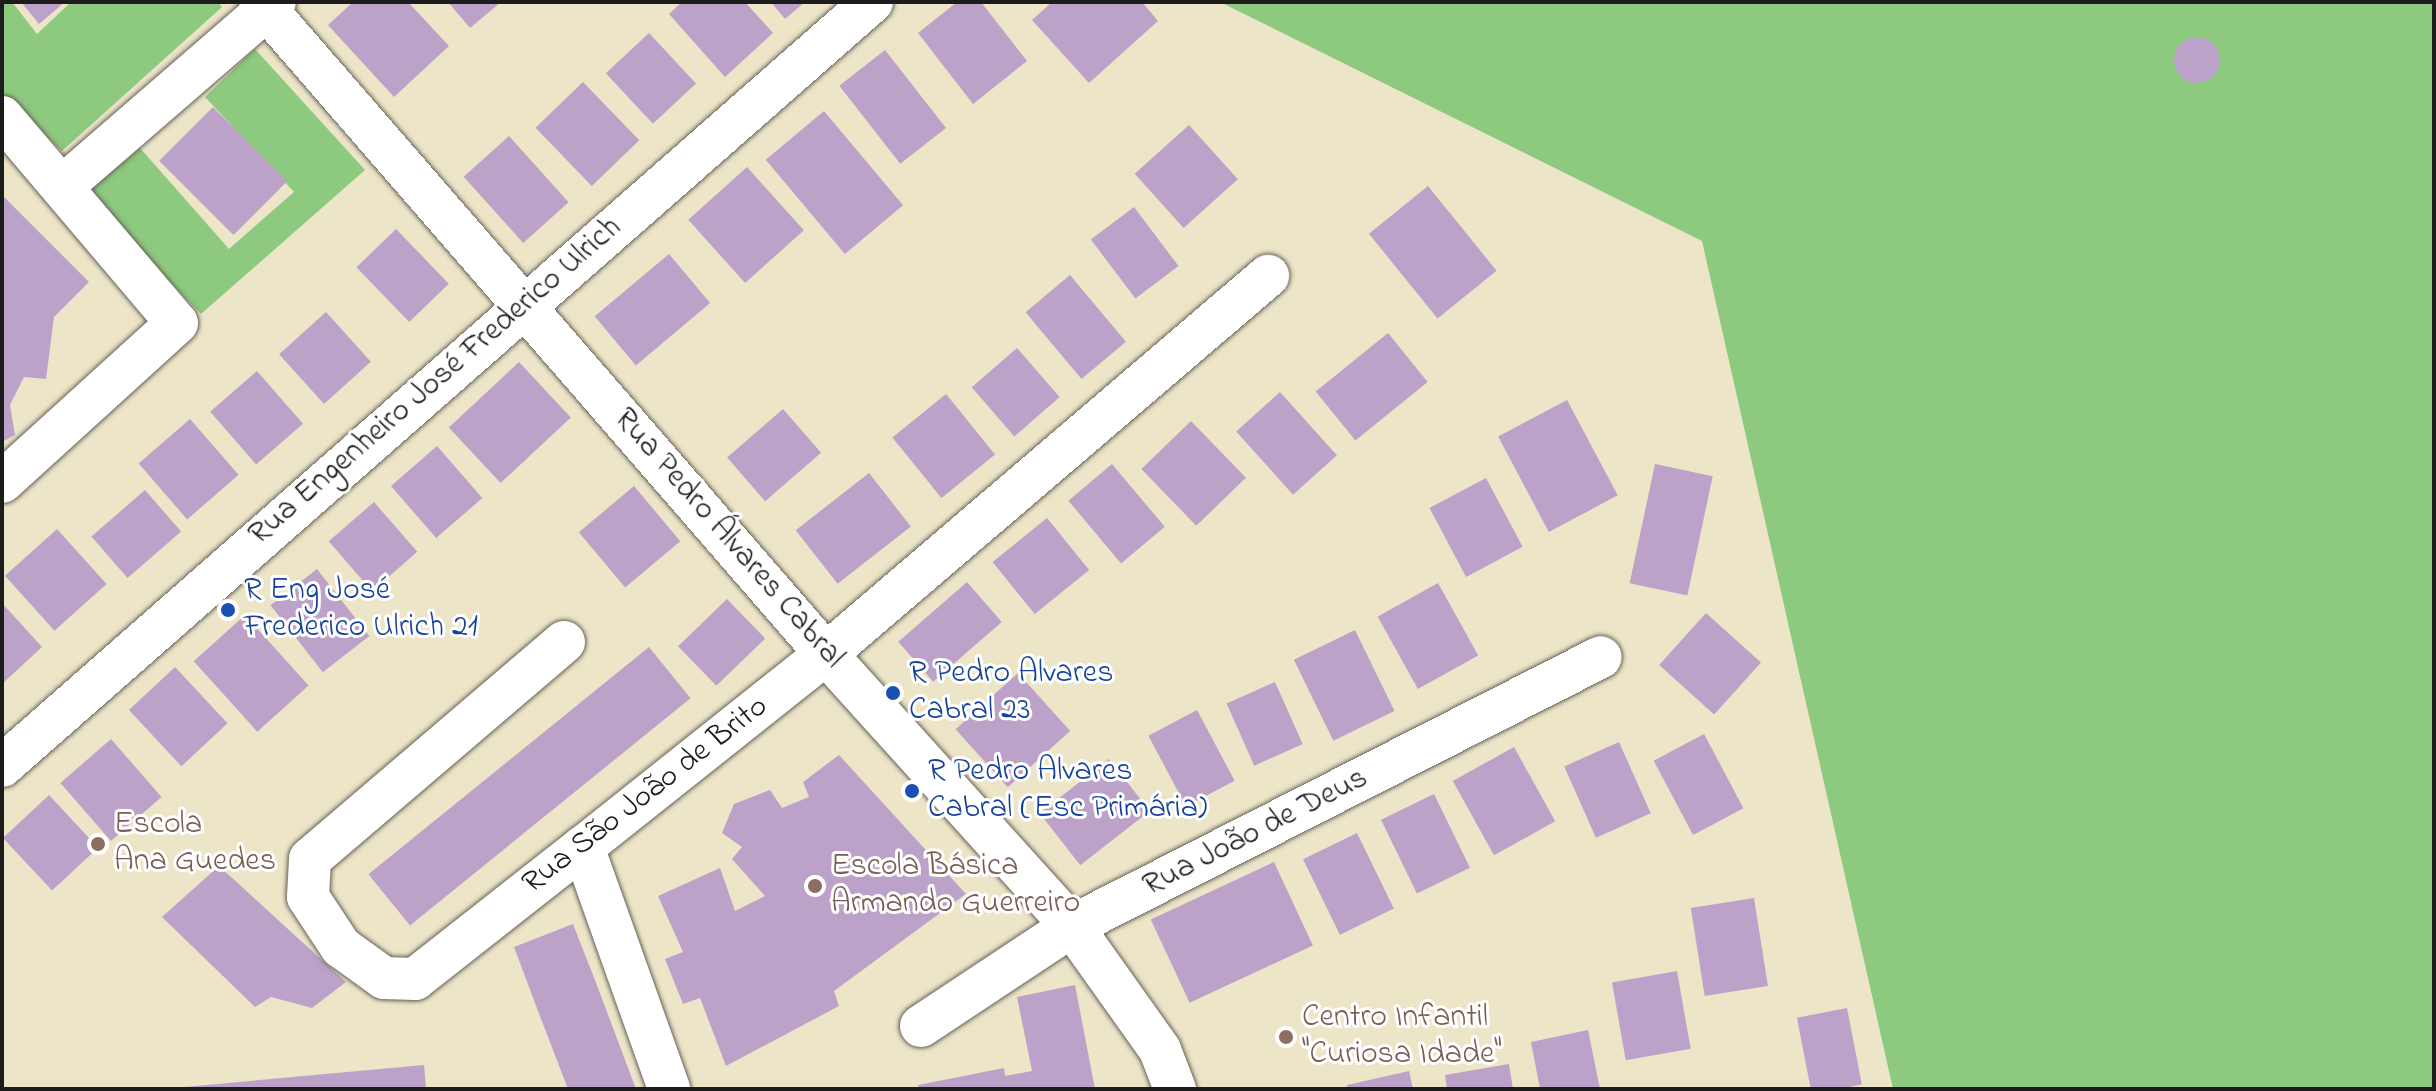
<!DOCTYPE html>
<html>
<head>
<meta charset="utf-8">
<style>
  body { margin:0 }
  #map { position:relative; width:2436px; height:1091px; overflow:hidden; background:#ede5c8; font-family:"Indie Flower",sans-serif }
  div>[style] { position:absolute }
  .green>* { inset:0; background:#8dc97f }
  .building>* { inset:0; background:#bca2c9; transform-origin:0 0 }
  .round { border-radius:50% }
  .roads { filter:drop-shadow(0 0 2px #656258) drop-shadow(0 0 2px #656258) }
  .street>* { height:42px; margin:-21px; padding:0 21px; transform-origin:21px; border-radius:21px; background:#fff }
  .dots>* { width:22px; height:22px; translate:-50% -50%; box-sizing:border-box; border:4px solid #fff; border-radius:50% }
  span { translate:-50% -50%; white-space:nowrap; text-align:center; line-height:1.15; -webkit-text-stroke:6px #fff; paint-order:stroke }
  .street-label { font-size:32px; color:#1c1c1c }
  .transit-label { font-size:32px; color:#164399 }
  .left { translate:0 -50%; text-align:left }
  .education-label { font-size:32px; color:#785e54 }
  .frame { position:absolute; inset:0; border:4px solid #1c1c1c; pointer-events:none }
</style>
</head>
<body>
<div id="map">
  <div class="green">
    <i style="clip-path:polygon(2px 2px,12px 2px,37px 34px,71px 2px,218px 2px,222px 7px,62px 151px,2px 95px)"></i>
    <i style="clip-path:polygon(1220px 2px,2434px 2px,2434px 1089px,1893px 1089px,1702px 241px)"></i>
    <i style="clip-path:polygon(255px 49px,365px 170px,201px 314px,84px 194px,140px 148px,229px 249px,294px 192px,205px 97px)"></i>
  </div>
  <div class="building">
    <i style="clip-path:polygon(21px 2px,65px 2px,39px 24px)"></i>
    <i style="clip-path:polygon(353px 2px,408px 2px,449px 46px,394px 97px,328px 25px)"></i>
    <i style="clip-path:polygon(448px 2px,501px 2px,470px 28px)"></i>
    <i style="clip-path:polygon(682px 2px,745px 2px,773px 33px,725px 77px,669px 14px)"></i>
    <i style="clip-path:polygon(771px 2px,805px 2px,785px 19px)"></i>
    <i style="clip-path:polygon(957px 2px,981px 2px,1027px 61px,973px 104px,918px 33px)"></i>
    <i style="clip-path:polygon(1052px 2px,1142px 2px,1158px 21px,1089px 83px,1032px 20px)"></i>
    <i style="left:649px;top:33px;width:69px;height:59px;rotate:47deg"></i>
    <i class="round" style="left:2174px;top:37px;width:46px;height:46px"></i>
    <i style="left:885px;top:50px;width:99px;height:58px;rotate:52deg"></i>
    <i style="left:583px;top:82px;width:81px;height:66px;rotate:46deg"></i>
    <i style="left:213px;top:107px;width:105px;height:76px;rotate:45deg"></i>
    <i style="left:824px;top:111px;width:123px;height:76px;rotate:50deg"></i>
    <i style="left:1189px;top:125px;width:73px;height:73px;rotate:48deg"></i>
    <i style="left:509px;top:136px;width:89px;height:61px;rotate:48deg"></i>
    <i style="left:747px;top:167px;width:85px;height:79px;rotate:48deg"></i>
    <i style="left:1428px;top:186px;width:109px;height:76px;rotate:51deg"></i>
    <i style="clip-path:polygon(2px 195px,89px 282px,54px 317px,46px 379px,24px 377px,10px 405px,15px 435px,2px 442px)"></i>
    <i style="left:1134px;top:207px;width:74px;height:54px;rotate:53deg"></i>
    <i style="left:396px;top:229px;width:76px;height:55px;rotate:46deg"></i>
    <i style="left:669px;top:254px;width:64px;height:97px;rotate:50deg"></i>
    <i style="left:1070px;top:275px;width:87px;height:58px;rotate:50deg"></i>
    <i style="left:326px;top:312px;width:67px;height:63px;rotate:48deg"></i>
    <i style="left:1388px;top:333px;width:63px;height:93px;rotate:51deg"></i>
    <i style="left:1017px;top:348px;width:65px;height:60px;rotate:49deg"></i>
    <i style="left:519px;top:362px;width:76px;height:96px;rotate:47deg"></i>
    <i style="left:257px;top:371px;width:70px;height:62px;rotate:49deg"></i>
    <i style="left:1280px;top:392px;width:85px;height:59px;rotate:48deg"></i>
    <i style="left:946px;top:394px;width:78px;height:69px;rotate:51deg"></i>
    <i style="left:1567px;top:400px;width:108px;height:78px;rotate:62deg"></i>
    <i style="left:783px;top:409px;width:58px;height:74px;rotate:49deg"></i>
    <i style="left:190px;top:419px;width:74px;height:68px;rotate:49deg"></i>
    <i style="left:1191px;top:421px;width:79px;height:69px;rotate:46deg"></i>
    <i style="left:437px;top:446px;width:69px;height:61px;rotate:49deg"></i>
    <i style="left:1112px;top:464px;width:82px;height:57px;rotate:50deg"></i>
    <i style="left:1655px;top:464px;width:59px;height:122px;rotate:12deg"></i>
    <i style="left:869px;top:473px;width:68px;height:93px;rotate:52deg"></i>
    <i style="left:1486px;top:478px;width:78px;height:64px;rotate:62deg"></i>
    <i style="left:634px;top:486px;width:72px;height:72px;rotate:50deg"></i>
    <i style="left:145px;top:490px;width:55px;height:71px;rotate:49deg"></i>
    <i style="left:374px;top:502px;width:66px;height:60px;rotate:49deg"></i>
    <i style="left:1047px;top:518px;width:67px;height:70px;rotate:51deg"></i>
    <i style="left:57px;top:529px;width:74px;height:70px;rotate:48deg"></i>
    <i style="left:317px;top:569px;width:85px;height:59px;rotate:52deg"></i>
    <i style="left:967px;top:582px;width:53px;height:91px;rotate:49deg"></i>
    <i style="left:1438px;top:583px;width:83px;height:69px;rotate:61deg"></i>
    <i style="left:727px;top:599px;width:55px;height:68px;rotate:46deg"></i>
    <i style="clip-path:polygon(2px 603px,42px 647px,2px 684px)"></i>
    <i style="left:1706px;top:613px;width:74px;height:70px;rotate:42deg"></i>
    <i style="left:245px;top:615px;width:95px;height:69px;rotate:48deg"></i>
    <i style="left:1355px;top:630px;width:90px;height:68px;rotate:64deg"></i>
    <i style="left:649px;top:647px;width:66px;height:361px;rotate:51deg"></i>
    <i style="left:175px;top:667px;width:77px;height:63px;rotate:47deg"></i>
    <i style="left:1018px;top:673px;width:78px;height:84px;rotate:48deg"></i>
    <i style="left:1275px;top:682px;width:68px;height:53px;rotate:66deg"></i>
    <i style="left:1197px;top:710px;width:80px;height:55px;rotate:62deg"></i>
    <i style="left:1704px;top:734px;width:84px;height:57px;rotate:62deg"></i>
    <i style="left:111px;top:739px;width:77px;height:67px;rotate:49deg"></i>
    <i style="left:1619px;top:742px;width:78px;height:60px;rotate:66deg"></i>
    <i style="left:1514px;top:747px;width:85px;height:70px;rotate:61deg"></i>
    <i style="clip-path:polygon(839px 755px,966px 894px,834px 991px,839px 1006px,726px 1066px,700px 998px,683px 1004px,665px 959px,683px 952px,658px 896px,720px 868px,735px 911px,765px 896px,732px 859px,742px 847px,722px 833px,734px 804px,770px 790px,782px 808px,809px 797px,803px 782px)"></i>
    <i style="left:1109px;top:759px;width:66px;height:88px;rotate:52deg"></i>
    <i style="left:1434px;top:794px;width:82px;height:59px;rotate:64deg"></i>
    <i style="left:49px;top:795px;width:72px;height:63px;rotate:47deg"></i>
    <i style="left:1357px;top:833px;width:84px;height:60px;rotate:64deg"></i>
    <i style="left:1274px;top:862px;width:92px;height:136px;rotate:65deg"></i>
    <i style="clip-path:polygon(219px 866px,346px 982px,312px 1008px,271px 997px,255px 1007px,162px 917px)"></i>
    <i style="left:1754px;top:898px;width:89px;height:64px;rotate:81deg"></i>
    <i style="clip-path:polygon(573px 924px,598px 988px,636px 1089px,568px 1089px,538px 1011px,514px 947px)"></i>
    <i style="left:1677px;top:971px;width:79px;height:66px;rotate:80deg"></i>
    <i style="clip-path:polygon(1075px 985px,1095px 1089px,919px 1089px,918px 1085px,1004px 1068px,1005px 1076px,1032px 1071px,1017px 997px)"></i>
    <i style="left:1847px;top:1008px;width:78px;height:51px;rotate:79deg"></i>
    <i style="clip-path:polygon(1588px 1030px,1600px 1089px,1540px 1089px,1531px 1042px)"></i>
    <i style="clip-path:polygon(1509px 1064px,1513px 1089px,1447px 1089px,1445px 1075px)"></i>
    <i style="clip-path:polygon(424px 1065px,426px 1089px,184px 1089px,184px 1087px)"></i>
    <i style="clip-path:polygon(1409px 1071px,1413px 1089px,1348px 1089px,1347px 1085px)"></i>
  </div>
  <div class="roads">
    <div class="street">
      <i style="left:260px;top:2px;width:863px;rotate:49.04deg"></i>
      <i style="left:826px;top:654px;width:367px;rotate:47.9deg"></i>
      <i style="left:1072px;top:926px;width:152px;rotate:54.6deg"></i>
      <i style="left:1160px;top:1050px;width:42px;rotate:69deg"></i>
      <i style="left:2px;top:117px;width:270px;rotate:49.7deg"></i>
      <i style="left:177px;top:323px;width:236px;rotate:137.7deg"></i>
      <i style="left:64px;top:185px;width:279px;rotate:-40.9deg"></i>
      <i style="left:564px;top:642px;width:334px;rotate:139.5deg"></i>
      <i style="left:310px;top:859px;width:38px;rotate:93deg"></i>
      <i style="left:308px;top:897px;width:60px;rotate:56.6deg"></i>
      <i style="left:341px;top:947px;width:53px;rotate:35.8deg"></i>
      <i style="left:384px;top:978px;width:31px;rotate:2deg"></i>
      <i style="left:415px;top:979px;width:214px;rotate:-38.2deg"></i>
      <i style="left:583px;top:847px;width:310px;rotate:-38.5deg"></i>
      <i style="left:826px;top:654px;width:582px;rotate:-40.54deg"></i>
      <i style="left:2px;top:766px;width:1158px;rotate:-41.29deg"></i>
      <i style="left:583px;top:847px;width:257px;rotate:70.4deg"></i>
      <i style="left:921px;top:1026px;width:181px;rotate:-33.5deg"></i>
      <i style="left:1072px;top:926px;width:593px;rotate:-26.95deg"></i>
    </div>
  </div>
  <div class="dots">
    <i style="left:228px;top:610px;background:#1a4fb4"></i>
    <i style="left:893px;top:693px;background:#1a4fb4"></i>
    <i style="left:912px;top:791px;background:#1a4fb4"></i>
    <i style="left:98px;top:844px;background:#8d6e63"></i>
    <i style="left:815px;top:886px;background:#8d6e63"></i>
    <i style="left:1286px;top:1037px;background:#8d6e63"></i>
  </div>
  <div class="street-label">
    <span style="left:436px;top:382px;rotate:-41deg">Rua Engenheiro José Frederico Ulrich</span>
    <span style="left:728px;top:539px;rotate:49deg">Rua Pedro Álvares Cabral</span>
    <span style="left:646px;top:796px;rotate:-38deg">Rua São João de Brito</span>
    <span style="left:1256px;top:833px;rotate:-27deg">Rua João de Deus</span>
  </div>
  <div class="transit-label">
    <span class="left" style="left:244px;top:610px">R Eng José<br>Frederico Ulrich 21</span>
    <span class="left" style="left:909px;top:693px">R Pedro Alvares<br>Cabral 23</span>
    <span class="left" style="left:928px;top:791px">R Pedro Alvares<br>Cabral (Esc Primária)</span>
  </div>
  <div class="education-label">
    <span class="left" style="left:114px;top:844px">Escola<br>Ana Guedes</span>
    <span class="left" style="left:831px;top:886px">Escola Básica<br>Armando Guerreiro</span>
    <span class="left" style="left:1302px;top:1037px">Centro Infantil<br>"Curiosa Idade"</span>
  </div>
  <div class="frame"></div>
</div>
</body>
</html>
